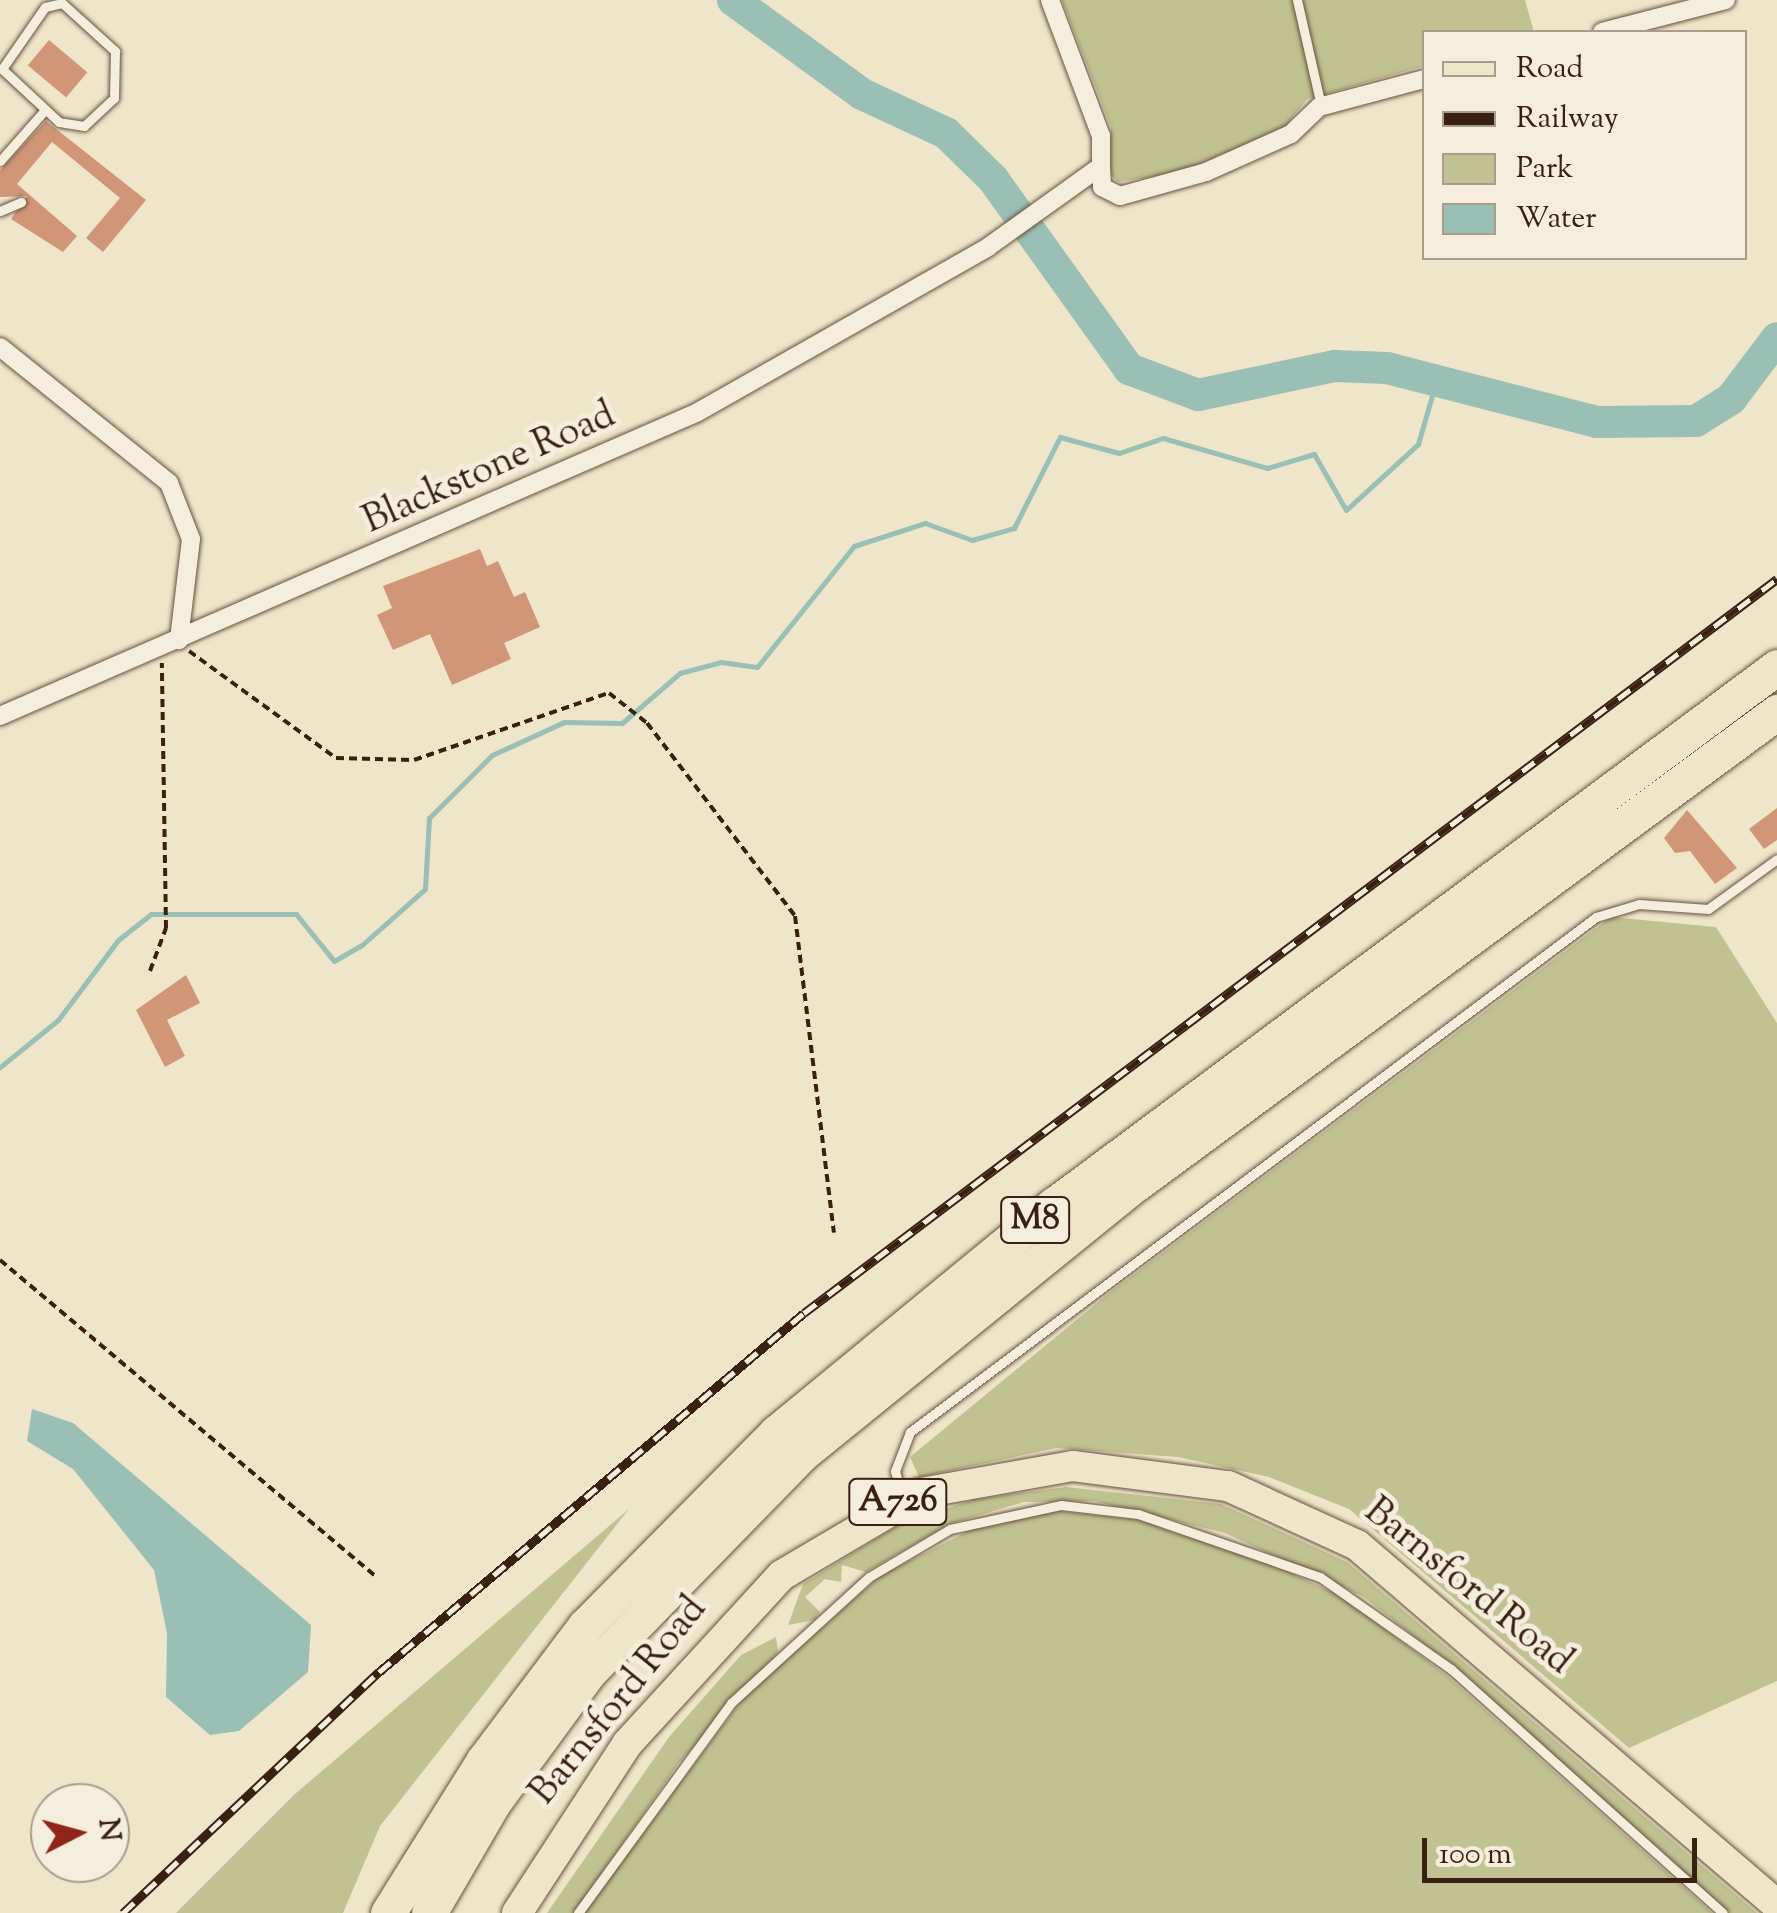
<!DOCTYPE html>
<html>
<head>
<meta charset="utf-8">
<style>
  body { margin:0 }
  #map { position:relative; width:1777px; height:1913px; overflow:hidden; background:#efe5c9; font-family:"Sorts Mill Goudy",serif }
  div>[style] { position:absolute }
  .green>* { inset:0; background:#c1c291 }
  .water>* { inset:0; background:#9abfb5 }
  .stream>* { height:5px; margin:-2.5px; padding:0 2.5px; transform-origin:2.5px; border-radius:2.5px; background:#9abfb5 }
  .river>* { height:32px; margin:-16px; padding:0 16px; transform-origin:16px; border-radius:16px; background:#9abfb5 }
  .building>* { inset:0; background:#d09677; transform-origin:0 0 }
  .path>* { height:4px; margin-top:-2px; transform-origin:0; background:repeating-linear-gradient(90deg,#3a2011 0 8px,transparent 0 13px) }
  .roads { filter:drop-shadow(0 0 2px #67513f) drop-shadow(0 0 2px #67513f) }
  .service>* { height:9px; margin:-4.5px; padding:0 4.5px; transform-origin:4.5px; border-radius:4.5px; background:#f5eedc }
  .minor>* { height:18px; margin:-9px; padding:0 9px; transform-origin:9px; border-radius:9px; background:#f5eedc }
  .primary>* { height:30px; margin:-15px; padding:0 15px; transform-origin:15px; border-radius:15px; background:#efe5c9 }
  .motorway>* { height:35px; margin:-17.5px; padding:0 17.5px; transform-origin:17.5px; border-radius:17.5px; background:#efe5c9 }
  .rail>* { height:9px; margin-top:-4.5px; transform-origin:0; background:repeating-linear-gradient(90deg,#f5eedc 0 15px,#3a2011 0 30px); box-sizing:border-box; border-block:2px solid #3a2011 }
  span { translate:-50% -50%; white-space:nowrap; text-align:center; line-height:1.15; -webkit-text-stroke:10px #f5eedc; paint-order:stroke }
  .shield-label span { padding:2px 8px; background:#f5eedc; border:2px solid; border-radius:8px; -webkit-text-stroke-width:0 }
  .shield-label { font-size:35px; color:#3a2011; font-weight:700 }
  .street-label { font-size:38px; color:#3a2011 }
  .legend { position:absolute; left:1422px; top:30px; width:325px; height:230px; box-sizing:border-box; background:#f5eedc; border:2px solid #aa9c8b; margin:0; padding:12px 18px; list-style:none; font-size:30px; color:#3a2011 }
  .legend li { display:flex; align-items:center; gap:20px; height:50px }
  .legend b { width:50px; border:2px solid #aa9c8b }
  .north { position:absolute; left:30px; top:1783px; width:100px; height:100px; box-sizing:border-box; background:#f5eedc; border:2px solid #aa9c8b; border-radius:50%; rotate:84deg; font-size:28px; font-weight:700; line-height:40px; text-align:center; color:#3a2011 }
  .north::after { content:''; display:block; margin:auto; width:35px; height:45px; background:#8f2418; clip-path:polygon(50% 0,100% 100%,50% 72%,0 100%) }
  .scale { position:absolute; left:1422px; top:1838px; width:275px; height:45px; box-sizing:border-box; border:5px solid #3a2011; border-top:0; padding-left:12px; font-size:30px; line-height:35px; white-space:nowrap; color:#3a2011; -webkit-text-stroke:8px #f5eedc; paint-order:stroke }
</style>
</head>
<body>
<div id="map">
  <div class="green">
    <i style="clip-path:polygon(1062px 0,1525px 0,1534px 32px,1424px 32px,1424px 66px,1307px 99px,1283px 129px,1177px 173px,1118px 182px,1108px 172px,1111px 127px)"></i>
    <i style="clip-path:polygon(1611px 917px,1716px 927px,1777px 1023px,1777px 1681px,1629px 1748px,1349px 1509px,1269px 1477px,1178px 1457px,1057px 1448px,919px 1477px,910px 1457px,1108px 1294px)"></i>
    <i style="clip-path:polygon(1066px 1487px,1221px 1504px,1347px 1562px,1757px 1913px,1728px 1913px,1475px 1684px,1364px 1597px,1225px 1533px,1094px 1501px,1024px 1502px,949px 1524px,866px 1572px,842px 1565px,841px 1582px,825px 1579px,805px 1597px,820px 1612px,815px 1620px,788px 1625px,803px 1584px,900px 1524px,975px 1499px)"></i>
    <i style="clip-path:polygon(629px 1509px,380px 1826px,343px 1913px,176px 1913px,295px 1794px)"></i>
    <i style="clip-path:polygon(1059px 1511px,1141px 1520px,1232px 1547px,1339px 1595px,1446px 1675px,1712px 1913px,583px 1913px,746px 1695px,880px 1576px,984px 1523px)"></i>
    <i style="clip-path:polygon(776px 1637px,778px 1652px,678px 1764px,574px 1913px,547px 1913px,669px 1737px,741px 1655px)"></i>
  </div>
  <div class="water">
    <i style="clip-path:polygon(32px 1409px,73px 1423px,311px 1625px,308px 1672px,239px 1731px,210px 1735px,166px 1697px,167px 1633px,154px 1570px,73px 1469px,27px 1441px)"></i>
  </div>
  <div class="stream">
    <i style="left:0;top:1067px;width:75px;rotate:-39deg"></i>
    <i style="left:58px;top:1020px;width:100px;rotate:-53.1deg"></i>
    <i style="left:118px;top:940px;width:42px;rotate:-38.2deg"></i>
    <i style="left:151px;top:914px;width:145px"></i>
    <i style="left:296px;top:914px;width:60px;rotate:51deg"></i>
    <i style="left:334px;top:961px;width:32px;rotate:-30deg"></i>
    <i style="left:362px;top:945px;width:84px;rotate:-41.6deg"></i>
    <i style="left:425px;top:889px;width:71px;rotate:-86.8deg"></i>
    <i style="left:429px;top:818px;width:89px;rotate:-45deg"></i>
    <i style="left:492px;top:755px;width:79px;rotate:-24.6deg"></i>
    <i style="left:564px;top:722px;width:58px;rotate:1deg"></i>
    <i style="left:622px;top:723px;width:77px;rotate:-40.8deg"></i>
    <i style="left:680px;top:673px;width:42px;rotate:-15deg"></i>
    <i style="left:721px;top:662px;width:36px;rotate:8deg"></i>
    <i style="left:757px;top:667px;width:155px;rotate:-51.3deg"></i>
    <i style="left:854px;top:546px;width:75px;rotate:-17.9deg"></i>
    <i style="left:925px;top:523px;width:50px;rotate:19.9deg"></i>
    <i style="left:972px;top:540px;width:44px;rotate:-15.9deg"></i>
    <i style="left:1014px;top:528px;width:102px;rotate:-63.2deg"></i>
    <i style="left:1060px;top:437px;width:61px;rotate:15.2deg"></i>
    <i style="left:1119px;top:453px;width:46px;rotate:-18.8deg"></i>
    <i style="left:1163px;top:438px;width:108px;rotate:16.1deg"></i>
    <i style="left:1267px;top:468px;width:49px;rotate:-16.6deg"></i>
    <i style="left:1314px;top:454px;width:64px;rotate:60.3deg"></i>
    <i style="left:1346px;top:510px;width:98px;rotate:-42.5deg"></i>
    <i style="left:1418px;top:444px;width:69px;rotate:-73.9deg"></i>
  </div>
  <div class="river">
    <i style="left:733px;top:0;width:160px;rotate:36.1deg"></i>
    <i style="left:862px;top:94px;width:93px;rotate:24.9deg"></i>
    <i style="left:946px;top:133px;width:66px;rotate:44.4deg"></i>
    <i style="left:993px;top:179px;width:234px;rotate:54.4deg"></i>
    <i style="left:1129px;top:369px;width:74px;rotate:20.6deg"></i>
    <i style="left:1198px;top:395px;width:140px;rotate:-12deg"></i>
    <i style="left:1335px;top:366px;width:52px;rotate:2.2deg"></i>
    <i style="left:1387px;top:368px;width:217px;rotate:14.4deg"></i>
    <i style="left:1597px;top:422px;width:99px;rotate:-0.6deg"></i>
    <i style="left:1696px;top:421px;width:41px;rotate:-32.2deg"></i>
    <i style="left:1731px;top:399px;width:76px;rotate:-53deg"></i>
  </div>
  <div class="building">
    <i style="left:49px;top:40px;width:50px;height:33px;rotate:40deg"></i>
    <i style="clip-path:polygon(46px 121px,146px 200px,103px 252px,86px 238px,120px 198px,52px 142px,17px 184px,77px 236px,63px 252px,11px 219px,27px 196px,0 197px,0 170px)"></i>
    <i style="clip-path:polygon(480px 549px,487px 566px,498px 561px,514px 597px,525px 592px,540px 627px,504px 643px,511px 659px,452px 685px,430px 634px,393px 650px,377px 615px,392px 608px,383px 586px)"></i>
    <i style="clip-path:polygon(1777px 808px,1777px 840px,1764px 849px,1749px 829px)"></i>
    <i style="clip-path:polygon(1687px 810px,1737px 868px,1715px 884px,1690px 851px,1675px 853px,1664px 838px)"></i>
    <i style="clip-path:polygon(186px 975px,200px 1003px,167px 1020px,185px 1056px,165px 1067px,136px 1010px)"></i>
  </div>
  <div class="path">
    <i style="left:189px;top:651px;width:182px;rotate:36.1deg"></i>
    <i style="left:336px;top:758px;width:78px;rotate:1.5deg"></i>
    <i style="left:414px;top:760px;width:206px;rotate:-19deg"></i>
    <i style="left:609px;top:693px;width:48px;rotate:38.3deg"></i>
    <i style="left:647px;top:723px;width:243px;rotate:52.5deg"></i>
    <i style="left:795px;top:916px;width:319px;rotate:83deg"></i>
    <i style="left:150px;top:971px;width:46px;rotate:-69.6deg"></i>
    <i style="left:166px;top:928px;width:265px;rotate:-90.9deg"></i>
    <i style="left:0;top:1260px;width:493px;rotate:40.1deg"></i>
  </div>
  <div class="roads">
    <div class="service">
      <i style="left:1297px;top:0;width:109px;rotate:77.2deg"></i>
      <i style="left:62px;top:3px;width:72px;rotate:42.2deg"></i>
      <i style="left:115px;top:51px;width:47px;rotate:91.2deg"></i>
      <i style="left:114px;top:98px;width:41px;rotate:137deg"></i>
      <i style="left:84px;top:126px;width:25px;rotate:-171deg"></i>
      <i style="left:59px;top:122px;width:78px;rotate:-137.1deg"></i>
      <i style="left:2px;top:69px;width:75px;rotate:-55.3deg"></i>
      <i style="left:45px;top:7px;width:17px;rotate:-13deg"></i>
      <i style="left:0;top:161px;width:67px;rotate:-48.7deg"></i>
      <i style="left:0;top:211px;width:23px;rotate:-23deg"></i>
      <i style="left:902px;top:1497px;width:27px;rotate:-105deg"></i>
      <i style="left:895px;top:1471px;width:42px;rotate:-69deg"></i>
      <i style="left:910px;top:1432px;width:858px;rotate:-36.9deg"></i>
      <i style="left:1596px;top:917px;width:45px;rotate:-16.8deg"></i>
      <i style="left:1639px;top:904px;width:69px;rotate:4.1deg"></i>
      <i style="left:1708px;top:909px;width:85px;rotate:-35.9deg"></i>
      <i style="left:578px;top:1913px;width:260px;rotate:-53.9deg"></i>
      <i style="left:731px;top:1703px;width:187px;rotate:-42.4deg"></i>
      <i style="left:869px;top:1577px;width:94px;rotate:-30.7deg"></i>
      <i style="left:950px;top:1529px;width:114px;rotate:-12.2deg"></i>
      <i style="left:1061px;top:1505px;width:78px;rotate:6.7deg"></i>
      <i style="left:1138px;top:1514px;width:193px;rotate:19.1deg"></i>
      <i style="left:1320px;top:1577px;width:160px;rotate:35.1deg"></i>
      <i style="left:1451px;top:1669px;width:365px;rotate:41.9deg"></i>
    </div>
    <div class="minor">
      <i style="left:1602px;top:32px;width:128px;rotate:-14.5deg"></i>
      <i style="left:1101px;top:166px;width:21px;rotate:87deg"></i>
      <i style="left:1102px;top:187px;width:20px;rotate:27deg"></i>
      <i style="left:1120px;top:196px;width:89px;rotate:-15.6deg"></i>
      <i style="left:1206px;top:172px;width:93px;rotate:-24.1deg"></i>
      <i style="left:1291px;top:134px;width:39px;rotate:-44deg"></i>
      <i style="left:1319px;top:107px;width:109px;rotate:-14.9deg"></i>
      <i style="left:0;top:347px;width:217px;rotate:38.8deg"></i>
      <i style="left:169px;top:483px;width:60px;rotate:68.6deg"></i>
      <i style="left:191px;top:539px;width:102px;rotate:96.8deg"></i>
      <i style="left:0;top:716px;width:761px;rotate:-23.53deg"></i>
      <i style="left:698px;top:412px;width:334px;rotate:-29.6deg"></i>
      <i style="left:988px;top:247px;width:139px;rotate:-35.6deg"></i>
      <i style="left:1101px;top:166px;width:30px;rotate:-90deg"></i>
      <i style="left:1101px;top:136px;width:145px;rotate:-110.6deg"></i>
    </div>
    <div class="primary">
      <i style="left:517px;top:1913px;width:202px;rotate:-56.9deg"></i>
      <i style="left:627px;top:1744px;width:229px;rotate:-47.5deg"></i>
      <i style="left:782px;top:1575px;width:161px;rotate:-30.5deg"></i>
      <i style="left:921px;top:1493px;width:154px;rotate:-10.1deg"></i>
      <i style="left:1073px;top:1466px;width:156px;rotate:7.4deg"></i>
      <i style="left:1228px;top:1486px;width:142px;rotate:24.6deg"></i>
      <i style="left:1357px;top:1545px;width:553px;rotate:40.6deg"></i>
    </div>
    <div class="motorway">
      <i style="left:388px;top:1913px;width:181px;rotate:-57.9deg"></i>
      <i style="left:484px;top:1760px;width:168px;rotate:-53deg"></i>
      <i style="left:585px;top:1626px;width:272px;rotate:-45.3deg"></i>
      <i style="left:776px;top:1433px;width:360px;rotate:-39.4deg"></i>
      <i style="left:1054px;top:1205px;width:901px;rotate:-36.65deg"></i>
      <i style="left:429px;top:1913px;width:127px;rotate:-59.8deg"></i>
      <i style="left:493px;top:1803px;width:162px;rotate:-53.8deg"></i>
      <i style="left:589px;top:1672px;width:306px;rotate:-45.7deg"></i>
      <i style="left:803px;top:1453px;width:429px;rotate:-39deg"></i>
      <i style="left:1137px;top:1183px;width:795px;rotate:-36.35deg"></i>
    </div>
  </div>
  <div class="rail">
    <i style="left:123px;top:1913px;width:352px;rotate:-43.3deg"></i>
    <i style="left:379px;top:1672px;width:556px;rotate:-40.19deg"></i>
    <i style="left:804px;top:1313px;width:1219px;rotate:-37.03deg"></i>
  </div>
  <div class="shield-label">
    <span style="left:1035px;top:1220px">M8</span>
    <span style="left:898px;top:1502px">A726</span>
  </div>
  <div class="street-label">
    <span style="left:490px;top:470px;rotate:-24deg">Blackstone Road</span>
    <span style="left:1467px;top:1588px;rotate:39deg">Barnsford Road</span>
    <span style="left:620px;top:1702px;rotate:-51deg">Barnsford Road</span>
  </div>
  <ul class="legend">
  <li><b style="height:12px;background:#efe5c9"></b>Road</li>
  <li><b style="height:12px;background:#3a2011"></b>Railway</li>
  <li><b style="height:28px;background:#c1c291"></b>Park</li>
  <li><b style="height:28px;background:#9abfb5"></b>Water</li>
  </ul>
  <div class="north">N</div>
  <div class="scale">100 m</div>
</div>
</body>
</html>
